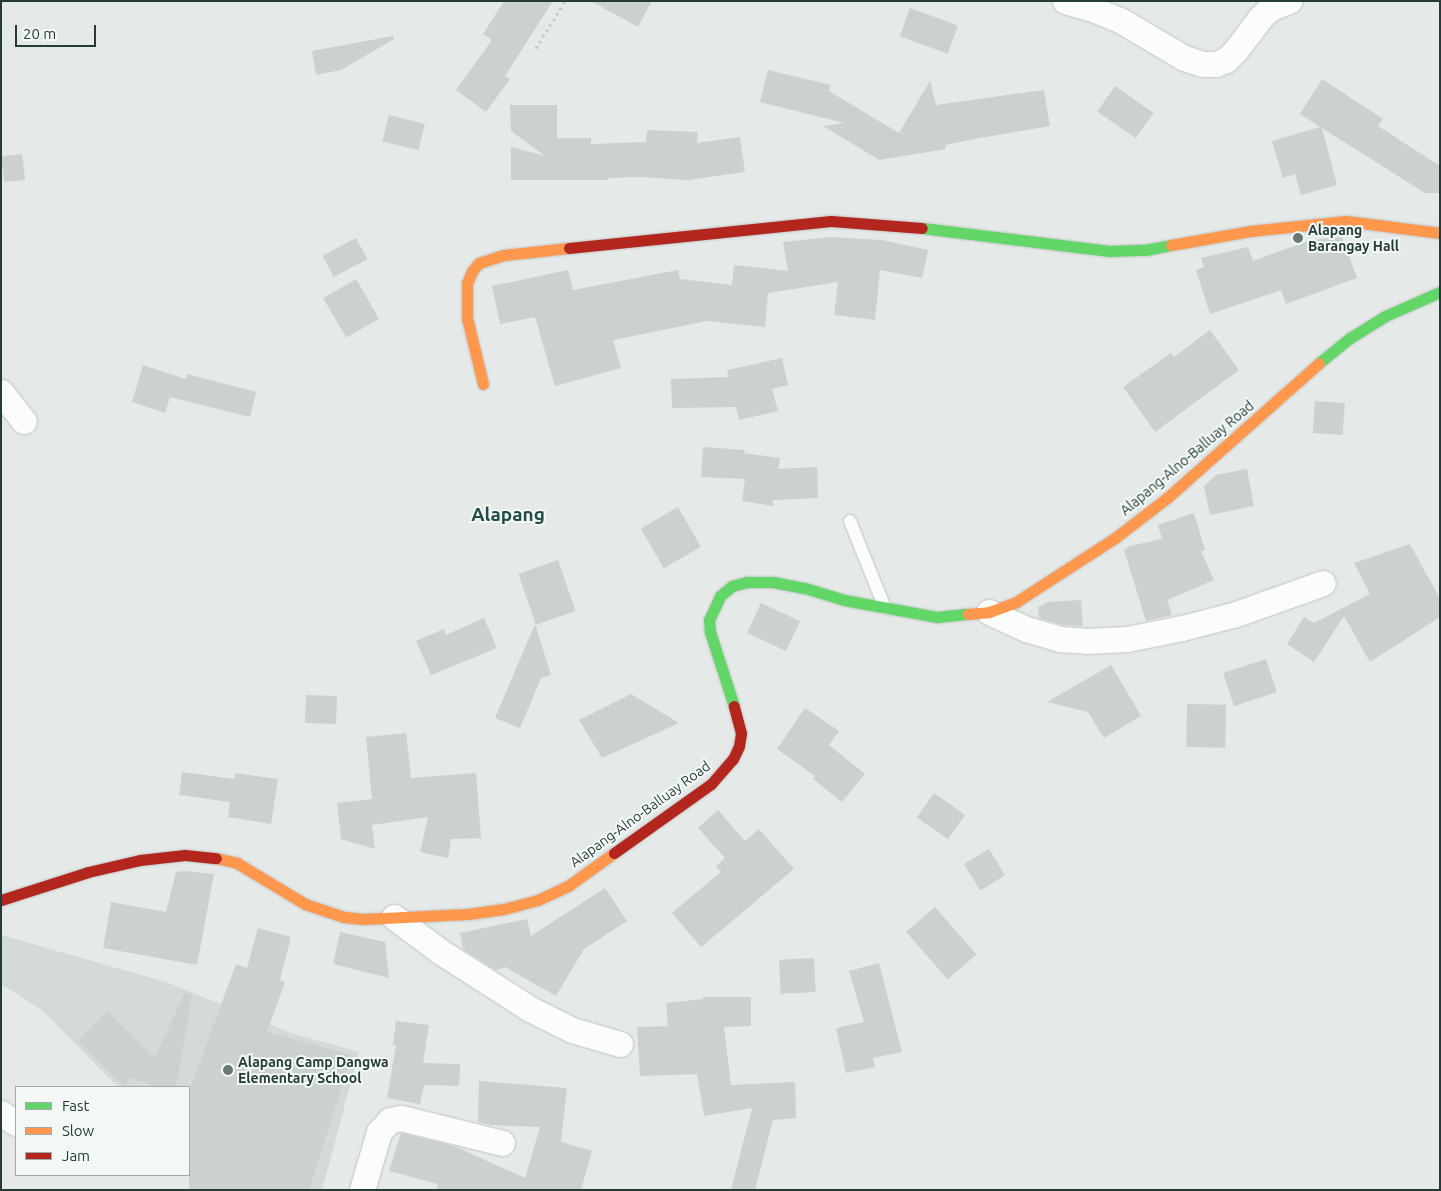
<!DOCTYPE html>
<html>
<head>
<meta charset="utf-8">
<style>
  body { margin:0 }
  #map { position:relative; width:1441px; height:1191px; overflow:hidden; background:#e5e9e8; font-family:Ubuntu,sans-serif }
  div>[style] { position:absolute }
  .built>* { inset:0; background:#d3dad8 }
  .building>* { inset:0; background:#ccd0cf; transform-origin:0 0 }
  .path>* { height:3px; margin-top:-1.5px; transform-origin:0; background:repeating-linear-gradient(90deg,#c1c9c8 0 2.5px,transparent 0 6.5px) }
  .roads { filter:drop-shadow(0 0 1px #c2c6c5) drop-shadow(0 0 1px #c2c6c5) }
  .lane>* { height:12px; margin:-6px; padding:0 6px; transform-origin:6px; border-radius:6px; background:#fbfcfc }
  .street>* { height:25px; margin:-12.5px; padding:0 12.5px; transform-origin:12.5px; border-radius:12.5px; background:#fbfcfc }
  .fast>* { height:11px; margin:-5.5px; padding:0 5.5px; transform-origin:5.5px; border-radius:5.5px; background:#63d668 }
  .slow>* { height:11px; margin:-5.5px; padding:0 5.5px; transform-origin:5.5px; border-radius:5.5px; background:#ff974d }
  .jam>* { height:11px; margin:-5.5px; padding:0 5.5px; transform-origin:5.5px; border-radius:5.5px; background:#b3261e }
  .dots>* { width:14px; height:14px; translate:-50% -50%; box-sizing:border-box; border:2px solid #f3f8f6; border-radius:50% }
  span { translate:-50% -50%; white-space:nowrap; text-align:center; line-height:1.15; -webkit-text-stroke:4px #f3f8f6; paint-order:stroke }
  .poi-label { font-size:14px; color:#243b39; font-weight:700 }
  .left { translate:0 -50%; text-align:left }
  .street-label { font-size:14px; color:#243b39 }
  .district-label { font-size:19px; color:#214c49; font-weight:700 }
  .frame { position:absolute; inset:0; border:2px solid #243b39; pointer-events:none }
  .legend { position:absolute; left:15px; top:1086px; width:175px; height:90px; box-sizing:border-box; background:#f3f8f6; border:1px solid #a0acaa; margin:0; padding:6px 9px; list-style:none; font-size:15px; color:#243b39 }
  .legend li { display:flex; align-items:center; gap:10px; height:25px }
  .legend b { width:25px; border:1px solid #a0acaa }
  .scale { position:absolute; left:15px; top:25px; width:81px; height:22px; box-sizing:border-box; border:2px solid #243b39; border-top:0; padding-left:6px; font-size:15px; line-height:18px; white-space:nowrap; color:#243b39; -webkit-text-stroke:4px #f3f8f6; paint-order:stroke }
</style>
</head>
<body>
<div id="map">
  <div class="built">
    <i style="clip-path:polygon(1px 935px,169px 983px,291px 1033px,359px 1052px,322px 1190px,229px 1190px,201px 1172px,189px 1159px,189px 1087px,118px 1087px,43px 1011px,1px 984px)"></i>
  </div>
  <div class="building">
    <i style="clip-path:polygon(504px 1px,553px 1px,505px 76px,510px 79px,486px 112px,456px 90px,492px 40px,483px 34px)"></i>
    <i style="clip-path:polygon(591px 1px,652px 1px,638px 27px)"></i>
    <i style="left:910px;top:8px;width:51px;height:30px;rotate:20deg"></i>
    <i style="clip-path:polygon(393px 36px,394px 39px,341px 70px,316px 75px,312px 51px)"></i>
    <i style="clip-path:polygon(768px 70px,831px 85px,829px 91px,899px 133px,930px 81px,936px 105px,1044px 90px,1050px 126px,974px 139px,945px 145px,946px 149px,879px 160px,823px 126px,844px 123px,760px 102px)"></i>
    <i style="clip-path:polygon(1322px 79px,1383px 119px,1378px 126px,1440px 166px,1440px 193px,1425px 193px,1322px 128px,1337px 185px,1301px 195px,1295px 174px,1283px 178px,1272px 141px,1320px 127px,1300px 114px)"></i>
    <i style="left:1115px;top:86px;width:47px;height:31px;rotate:35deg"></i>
    <i style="clip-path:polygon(510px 105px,557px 105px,557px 138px,591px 138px,591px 144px,646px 142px,647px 130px,698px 132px,697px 143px,740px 137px,745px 172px,689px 180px,637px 177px,609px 178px,608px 180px,511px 180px,511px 147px,545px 156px,511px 131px)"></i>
    <i style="left:389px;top:115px;width:37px;height:27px;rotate:14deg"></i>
    <i style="left:22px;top:154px;width:26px;height:21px;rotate:83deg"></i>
    <i style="clip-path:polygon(831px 237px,882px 240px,928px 250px,922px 278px,880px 270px,875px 320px,834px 315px,838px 282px,768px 293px,765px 327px,707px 321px,613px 340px,621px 368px,555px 386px,535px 317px,500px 324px,492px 286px,568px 270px,573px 290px,678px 270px,680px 279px,732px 285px,734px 265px,788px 271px,783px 242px)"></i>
    <i style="clip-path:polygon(1342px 237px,1357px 278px,1286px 304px,1281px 290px,1210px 314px,1196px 270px,1204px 267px,1201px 258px,1248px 247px,1253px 261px,1311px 240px)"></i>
    <i style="left:356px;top:238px;width:24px;height:38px;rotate:62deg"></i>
    <i style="left:356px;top:279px;width:46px;height:38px;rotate:60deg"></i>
    <i style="clip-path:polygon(1210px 330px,1239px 370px,1155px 432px,1123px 387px,1171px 353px,1174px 357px)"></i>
    <i style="clip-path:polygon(782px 358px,788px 385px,772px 389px,778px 411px,739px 420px,736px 407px,672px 408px,671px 379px,729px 377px,727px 370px)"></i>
    <i style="clip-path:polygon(143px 365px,186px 379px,187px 374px,256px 392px,250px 417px,170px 397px,165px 413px,132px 402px)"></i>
    <i style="left:1315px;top:401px;width:30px;height:32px;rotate:4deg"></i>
    <i style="clip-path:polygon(703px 447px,745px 450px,744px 453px,780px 458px,778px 469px,817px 467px,818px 498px,773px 500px,773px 506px,742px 501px,745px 479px,701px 477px)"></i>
    <i style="clip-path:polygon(1247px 469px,1254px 506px,1210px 515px,1204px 486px,1216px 475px)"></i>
    <i style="left:678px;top:507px;width:46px;height:43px;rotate:60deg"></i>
    <i style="clip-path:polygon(1194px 513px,1205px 550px,1201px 551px,1214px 580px,1167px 600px,1172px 615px,1146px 621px,1124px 550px,1130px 546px,1162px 539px,1158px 525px)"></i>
    <i style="clip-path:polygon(1410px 544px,1440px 599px,1440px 617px,1370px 662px,1344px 616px,1314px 662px,1287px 644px,1304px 617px,1314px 623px,1370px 594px,1354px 563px)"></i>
    <i style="left:558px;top:560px;width:54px;height:42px;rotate:71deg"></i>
    <i style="clip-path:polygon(1081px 600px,1083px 626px,1063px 625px,1039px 618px,1038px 607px,1048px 602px)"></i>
    <i style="left:761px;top:603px;width:43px;height:33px;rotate:25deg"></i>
    <i style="clip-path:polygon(484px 618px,497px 648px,431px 675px,416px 641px,444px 629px,446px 635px)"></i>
    <i style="clip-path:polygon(535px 624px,551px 675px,541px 678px,520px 728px,495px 718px)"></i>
    <i style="left:1266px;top:659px;width:35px;height:45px;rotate:72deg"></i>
    <i style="clip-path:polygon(1111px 665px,1141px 716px,1104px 738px,1088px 712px,1047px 702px)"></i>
    <i style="clip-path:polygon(631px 694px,679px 723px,602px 758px,579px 720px)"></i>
    <i style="left:306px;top:695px;width:31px;height:28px;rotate:2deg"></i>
    <i style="left:1187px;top:704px;width:39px;height:43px;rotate:1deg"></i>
    <i style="clip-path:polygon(805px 708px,839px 731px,829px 745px,865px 774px,842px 802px,813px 779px,815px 776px,777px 749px)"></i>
    <i style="clip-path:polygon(406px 733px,411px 778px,476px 773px,481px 838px,451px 839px,448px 858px,420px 852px,428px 817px,372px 825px,375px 849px,341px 839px,337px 803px,372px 799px,366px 737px)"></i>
    <i style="clip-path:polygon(182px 772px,234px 779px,235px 773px,278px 779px,271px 824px,228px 817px,230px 802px,179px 795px)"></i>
    <i style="left:934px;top:793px;width:38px;height:30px;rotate:35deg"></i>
    <i style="clip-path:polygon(718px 810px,745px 841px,759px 829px,794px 869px,701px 947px,672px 913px,721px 872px,716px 866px,725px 858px,698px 828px)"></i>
    <i style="left:989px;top:849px;width:31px;height:29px;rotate:59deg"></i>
    <i style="clip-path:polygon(185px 871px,214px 874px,197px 965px,103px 948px,111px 902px,166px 912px,176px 872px)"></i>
    <i style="clip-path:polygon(605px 888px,627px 921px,584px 949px,556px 996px,505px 967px,495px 970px,463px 949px,460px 933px,527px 919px,531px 936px)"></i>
    <i style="left:935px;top:907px;width:63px;height:38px;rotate:49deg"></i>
    <i style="clip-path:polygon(258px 928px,291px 937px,280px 980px,285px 982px,267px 1032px,352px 1055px,309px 1190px,189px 1190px,189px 1092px,236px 964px,247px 968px)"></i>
    <i style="clip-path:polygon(340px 932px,385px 942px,389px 978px,333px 964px)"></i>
    <i style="left:814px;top:958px;width:34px;height:35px;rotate:87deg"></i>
    <i style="clip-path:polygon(879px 963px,902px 1052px,873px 1058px,875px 1067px,846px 1073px,836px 1028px,864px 1022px,849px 971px)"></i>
    <i style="clip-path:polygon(185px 992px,192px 994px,176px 1087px,156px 1087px,132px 1077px,124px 1086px,78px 1041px,107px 1011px,155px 1058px)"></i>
    <i style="clip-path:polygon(703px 997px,751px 997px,751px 1026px,724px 1027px,731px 1085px,795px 1082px,796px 1118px,773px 1120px,755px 1190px,731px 1190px,752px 1108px,704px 1116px,697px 1074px,640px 1076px,637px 1027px,668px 1026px,666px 1003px,703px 999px)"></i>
    <i style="clip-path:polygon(396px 1021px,429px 1025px,423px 1063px,460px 1064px,459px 1086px,424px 1085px,420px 1104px,387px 1098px,396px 1045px,393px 1045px)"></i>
    <i style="clip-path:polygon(479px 1081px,567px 1088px,561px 1142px,592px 1151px,581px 1190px,436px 1190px,438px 1184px,389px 1171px,401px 1133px,454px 1146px,525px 1178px,540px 1127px,491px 1125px,478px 1122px)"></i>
  </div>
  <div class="path">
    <i style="left:536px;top:48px;width:55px;rotate:-58.3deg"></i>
  </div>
  <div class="roads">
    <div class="lane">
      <i style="left:850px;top:521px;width:94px;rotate:68.1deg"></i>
    </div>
    <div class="street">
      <i style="left:1065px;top:1px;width:26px;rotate:16deg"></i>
      <i style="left:1090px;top:8px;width:32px;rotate:22deg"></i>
      <i style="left:1120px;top:20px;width:74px;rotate:30.7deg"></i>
      <i style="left:1184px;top:58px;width:19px;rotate:18deg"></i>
      <i style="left:1202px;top:64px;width:14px"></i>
      <i style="left:1216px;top:64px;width:11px;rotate:-22deg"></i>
      <i style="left:1226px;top:60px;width:14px;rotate:-45deg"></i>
      <i style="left:1236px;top:50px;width:39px;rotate:-53deg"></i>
      <i style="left:1259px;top:19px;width:14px;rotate:-45deg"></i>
      <i style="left:1269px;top:9px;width:22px;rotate:-22deg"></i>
      <i style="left:1px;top:392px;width:37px;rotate:52deg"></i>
      <i style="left:989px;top:612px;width:41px;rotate:24.7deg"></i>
      <i style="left:1026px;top:629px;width:35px;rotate:16deg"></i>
      <i style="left:1060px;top:639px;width:27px;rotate:4deg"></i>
      <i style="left:1087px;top:641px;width:40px;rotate:-2.9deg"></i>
      <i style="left:1127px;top:639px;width:56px;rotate:-11.3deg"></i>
      <i style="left:1182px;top:628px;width:56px;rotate:-14.5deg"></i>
      <i style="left:1236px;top:614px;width:92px;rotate:-19.6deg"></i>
      <i style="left:394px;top:917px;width:59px;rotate:36.7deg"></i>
      <i style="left:441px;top:952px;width:106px;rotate:32.6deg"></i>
      <i style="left:530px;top:1009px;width:47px;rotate:26.6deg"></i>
      <i style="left:572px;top:1030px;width:50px;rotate:16.3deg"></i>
      <i style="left:1px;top:1113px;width:18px;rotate:34deg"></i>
      <i style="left:362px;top:1190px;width:60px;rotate:-73.7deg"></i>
      <i style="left:379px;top:1132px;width:16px;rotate:-47deg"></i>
      <i style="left:390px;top:1120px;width:11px;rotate:-10deg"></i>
      <i style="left:401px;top:1118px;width:104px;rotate:13.9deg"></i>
    </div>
    <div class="fast">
      <i style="left:922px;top:228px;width:189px;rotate:7deg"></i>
      <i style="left:1110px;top:251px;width:35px;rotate:-2deg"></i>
      <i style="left:1145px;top:250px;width:26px;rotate:-11deg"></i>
      <i style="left:1319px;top:363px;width:40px;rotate:-39deg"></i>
      <i style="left:1350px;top:338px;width:39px;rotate:-32deg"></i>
      <i style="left:1383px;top:317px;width:62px;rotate:-23.7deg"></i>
      <i style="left:734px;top:706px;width:78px;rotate:-108deg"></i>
      <i style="left:710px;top:632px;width:12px;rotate:-95deg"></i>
      <i style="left:709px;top:620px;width:26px;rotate:-65deg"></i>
      <i style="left:720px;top:596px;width:16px;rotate:-40deg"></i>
      <i style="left:732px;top:586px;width:16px;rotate:-15deg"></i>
      <i style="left:747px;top:582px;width:26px"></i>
      <i style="left:773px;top:582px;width:33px;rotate:11deg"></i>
      <i style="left:805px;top:588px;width:41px;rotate:17.1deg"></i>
      <i style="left:844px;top:600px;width:95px;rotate:10.4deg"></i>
      <i style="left:937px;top:617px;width:31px;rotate:-6deg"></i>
    </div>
    <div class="slow">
      <i style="left:1171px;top:245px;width:80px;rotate:-10deg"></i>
      <i style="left:1250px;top:231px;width:97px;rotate:-5.9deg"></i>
      <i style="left:1346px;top:221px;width:95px;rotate:7.3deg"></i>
      <i style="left:483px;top:384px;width:68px;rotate:-103.6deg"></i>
      <i style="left:467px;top:318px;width:35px;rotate:-90deg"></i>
      <i style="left:467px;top:283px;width:13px;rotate:-67deg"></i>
      <i style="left:472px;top:271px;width:11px;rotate:-49deg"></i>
      <i style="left:479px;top:263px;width:26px;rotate:-18deg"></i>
      <i style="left:504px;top:255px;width:65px;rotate:-6.1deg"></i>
      <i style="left:968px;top:614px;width:21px;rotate:-5deg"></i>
      <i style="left:989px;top:612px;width:29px;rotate:-20deg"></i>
      <i style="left:1016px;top:602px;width:118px;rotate:-32.9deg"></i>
      <i style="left:1115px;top:538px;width:66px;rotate:-37.6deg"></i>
      <i style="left:1167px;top:498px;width:203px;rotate:-41.6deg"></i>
      <i style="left:216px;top:858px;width:22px;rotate:13deg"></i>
      <i style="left:237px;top:863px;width:79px;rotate:31.1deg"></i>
      <i style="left:305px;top:904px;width:41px;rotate:18.4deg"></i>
      <i style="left:344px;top:917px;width:19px;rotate:6deg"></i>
      <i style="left:363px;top:919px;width:105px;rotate:-2.7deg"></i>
      <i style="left:468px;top:914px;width:36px;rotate:-8deg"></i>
      <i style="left:504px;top:909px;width:35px;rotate:-15deg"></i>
      <i style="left:538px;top:900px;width:33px;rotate:-25deg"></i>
      <i style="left:568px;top:886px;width:57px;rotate:-35.7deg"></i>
    </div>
    <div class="jam">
      <i style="left:569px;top:248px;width:263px;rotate:-5.9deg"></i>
      <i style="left:831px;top:221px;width:91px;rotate:4.4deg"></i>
      <i style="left:614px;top:853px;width:119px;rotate:-35.4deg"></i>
      <i style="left:711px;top:784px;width:33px;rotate:-49deg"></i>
      <i style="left:733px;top:759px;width:14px;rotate:-65deg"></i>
      <i style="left:739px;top:746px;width:13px;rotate:-81deg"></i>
      <i style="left:741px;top:733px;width:28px;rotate:-105deg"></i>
      <i style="left:1px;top:900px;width:91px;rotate:-17.8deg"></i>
      <i style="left:88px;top:872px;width:53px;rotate:-13deg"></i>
      <i style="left:140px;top:860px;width:45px;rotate:-6.3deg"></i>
      <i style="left:185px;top:855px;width:31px;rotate:6deg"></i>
    </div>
  </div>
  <div class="dots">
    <i style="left:1298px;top:238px;background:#687876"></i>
    <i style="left:228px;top:1070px;background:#687876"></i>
  </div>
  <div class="poi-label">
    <span class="left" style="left:1308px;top:238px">Alapang<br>Barangay Hall</span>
    <span class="left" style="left:238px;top:1070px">Alapang Camp Dangwa<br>Elementary School</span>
  </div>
  <div class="street-label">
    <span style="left:1187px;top:458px;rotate:-40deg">Alapang-Alno-Balluay Road</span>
    <span style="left:640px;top:814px;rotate:-36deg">Alapang-Alno-Balluay Road</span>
  </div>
  <div class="district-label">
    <span style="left:508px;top:515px">Alapang</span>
  </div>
  <div class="frame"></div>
  <ul class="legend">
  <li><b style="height:6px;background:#63d668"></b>Fast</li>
  <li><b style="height:6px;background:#ff974d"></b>Slow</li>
  <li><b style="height:6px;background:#b3261e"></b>Jam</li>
  </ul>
  <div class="scale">20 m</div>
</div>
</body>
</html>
